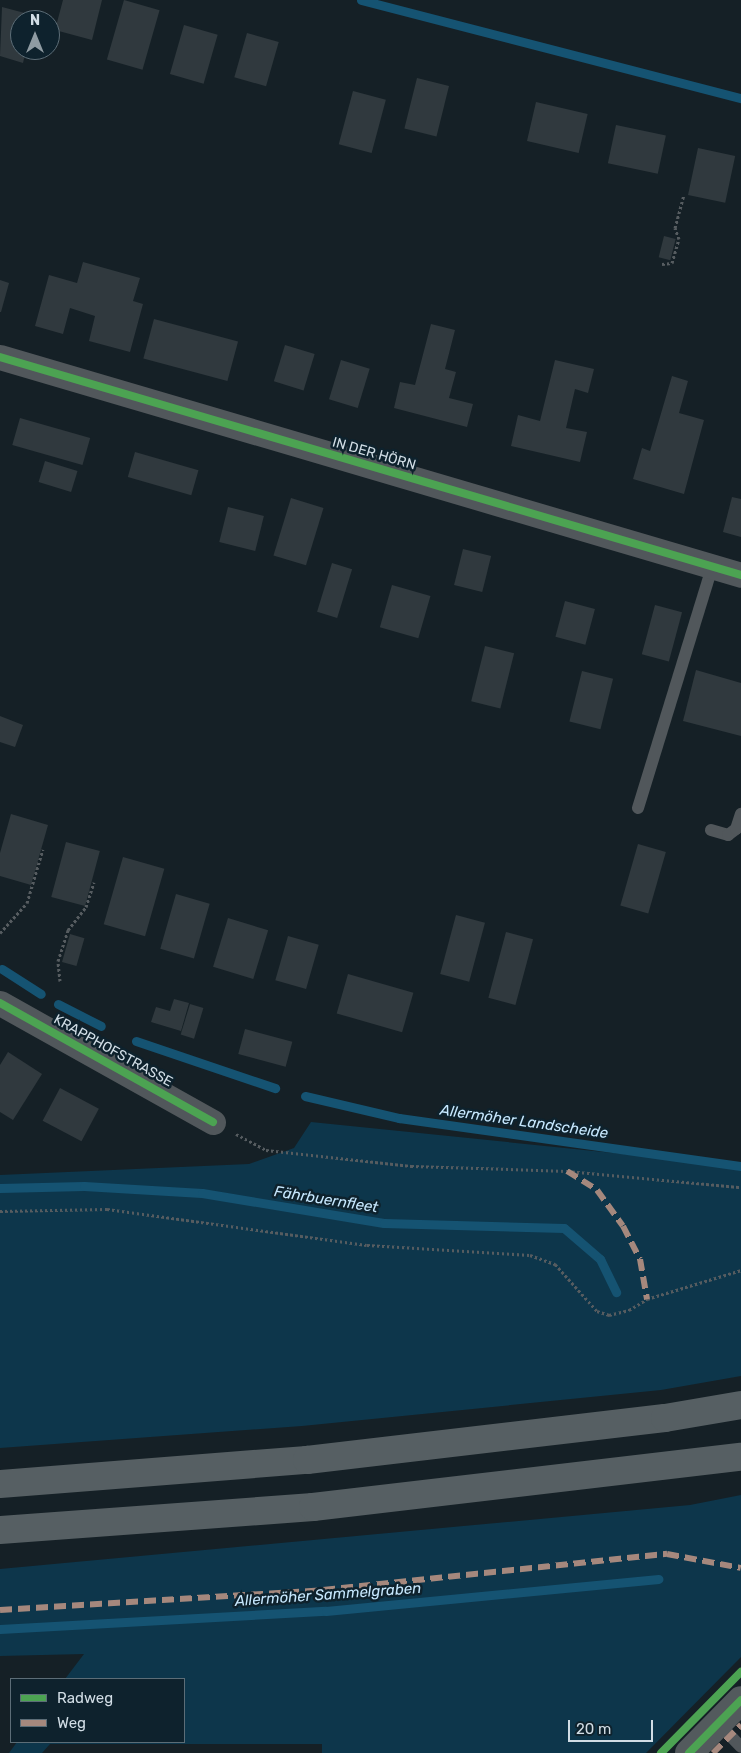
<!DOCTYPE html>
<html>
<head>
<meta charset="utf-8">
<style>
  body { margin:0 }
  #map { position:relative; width:741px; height:1753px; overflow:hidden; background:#152026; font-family:Rubik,sans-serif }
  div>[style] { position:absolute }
  .green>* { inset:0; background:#0d364b }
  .stream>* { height:9px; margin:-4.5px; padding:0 4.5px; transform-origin:4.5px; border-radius:4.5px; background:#155372 }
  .building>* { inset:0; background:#30393e; transform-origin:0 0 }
  .path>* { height:3px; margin-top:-1.5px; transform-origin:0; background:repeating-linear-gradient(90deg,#565c60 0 2.5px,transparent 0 5px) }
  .lane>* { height:12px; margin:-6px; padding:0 6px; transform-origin:6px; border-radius:6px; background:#51575b }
  .street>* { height:25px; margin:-12.5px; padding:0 12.5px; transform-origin:12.5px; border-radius:12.5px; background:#51575b }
  .secondary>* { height:28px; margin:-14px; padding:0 14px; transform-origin:14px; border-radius:14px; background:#535a5d }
  .highway>* { height:28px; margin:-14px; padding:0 14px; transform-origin:14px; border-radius:14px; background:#565f63 }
  .quiet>* { height:6px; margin-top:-3px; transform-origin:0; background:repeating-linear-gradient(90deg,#a5887d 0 12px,transparent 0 18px) }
  .cycleway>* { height:8px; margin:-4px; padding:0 4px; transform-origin:4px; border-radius:4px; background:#4ca352 }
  span { translate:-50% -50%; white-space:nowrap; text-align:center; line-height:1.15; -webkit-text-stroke:5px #0e222d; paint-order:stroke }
  .street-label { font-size:14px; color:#d1dde5 }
  .water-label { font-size:15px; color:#c7e8fe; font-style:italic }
  .legend { position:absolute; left:10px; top:1678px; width:175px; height:65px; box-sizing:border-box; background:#0e222d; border:1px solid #5c6d77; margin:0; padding:6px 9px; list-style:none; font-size:15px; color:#d1dde5 }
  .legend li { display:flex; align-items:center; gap:10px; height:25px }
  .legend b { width:25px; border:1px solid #5c6d77 }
  .north { position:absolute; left:10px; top:10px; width:50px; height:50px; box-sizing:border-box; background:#0e222d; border:1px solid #5c6d77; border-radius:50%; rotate:0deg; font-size:14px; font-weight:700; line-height:20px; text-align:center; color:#d1dde5 }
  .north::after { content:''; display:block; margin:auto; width:18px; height:22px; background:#8f9ba2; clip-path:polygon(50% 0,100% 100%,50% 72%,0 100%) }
  .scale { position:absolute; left:568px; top:1720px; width:85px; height:22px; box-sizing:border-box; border:2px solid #d1dde5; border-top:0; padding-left:6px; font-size:15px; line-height:18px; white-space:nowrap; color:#d1dde5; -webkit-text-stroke:4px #0e222d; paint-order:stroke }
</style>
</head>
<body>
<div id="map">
  <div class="green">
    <i style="clip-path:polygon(311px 1122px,741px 1166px,741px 1376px,661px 1390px,302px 1426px,0 1448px,0 1175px,249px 1164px,294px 1148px)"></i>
    <i style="clip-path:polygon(741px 1495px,741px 1657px,646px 1753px,322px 1753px,322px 1744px,50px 1744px,42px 1753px,9px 1753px,17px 1742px,184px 1742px,184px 1679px,65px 1679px,84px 1654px,0 1656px,0 1569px,690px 1505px)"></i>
  </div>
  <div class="stream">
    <i style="left:361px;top:0;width:392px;rotate:14.5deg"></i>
    <i style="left:2px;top:969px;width:46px;rotate:32.7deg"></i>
    <i style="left:58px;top:1004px;width:48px;rotate:27.1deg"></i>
    <i style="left:136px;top:1041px;width:147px;rotate:18.7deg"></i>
    <i style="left:305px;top:1096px;width:97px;rotate:13.2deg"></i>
    <i style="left:399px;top:1118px;width:345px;rotate:8deg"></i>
    <i style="left:0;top:1188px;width:84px;rotate:-1.4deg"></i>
    <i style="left:84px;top:1186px;width:118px;rotate:3.4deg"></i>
    <i style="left:202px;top:1193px;width:184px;rotate:9.4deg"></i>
    <i style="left:384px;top:1223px;width:180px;rotate:1.6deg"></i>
    <i style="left:564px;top:1228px;width:48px;rotate:40.7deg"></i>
    <i style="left:600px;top:1259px;width:37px;rotate:64deg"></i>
    <i style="left:0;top:1629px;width:326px;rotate:-3.2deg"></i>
    <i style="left:326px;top:1611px;width:334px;rotate:-5.5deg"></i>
  </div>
  <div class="building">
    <i style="clip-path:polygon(63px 0,102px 0,92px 40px,55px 30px)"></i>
    <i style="left:124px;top:0;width:37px;height:62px;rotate:16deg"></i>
    <i style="clip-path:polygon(2px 7px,36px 16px,35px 20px,20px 20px,20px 50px,26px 50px,23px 63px,0 56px)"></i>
    <i style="left:184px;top:25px;width:35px;height:51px;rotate:16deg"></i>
    <i style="left:247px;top:33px;width:33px;height:46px;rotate:16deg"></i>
    <i style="left:417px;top:78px;width:33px;height:52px;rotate:14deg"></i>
    <i style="left:353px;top:91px;width:34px;height:55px;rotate:15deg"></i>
    <i style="left:536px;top:102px;width:53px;height:40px;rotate:13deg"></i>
    <i style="left:616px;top:125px;width:51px;height:39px;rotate:12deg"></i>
    <i style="left:698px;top:148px;width:38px;height:48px;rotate:12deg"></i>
    <i style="left:664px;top:236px;width:12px;height:22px;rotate:14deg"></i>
    <i style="clip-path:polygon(83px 262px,140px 278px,133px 301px,143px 304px,130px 352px,89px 341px,95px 316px,70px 308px,63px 334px,35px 326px,49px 275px,77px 283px)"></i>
    <i style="clip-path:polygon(0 280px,9px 283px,1px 312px,0 312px)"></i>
    <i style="left:154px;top:319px;width:87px;height:41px;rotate:15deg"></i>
    <i style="clip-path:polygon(431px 324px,455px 330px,445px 369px,456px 372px,449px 398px,473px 404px,467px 427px,394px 408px,400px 382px,415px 385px)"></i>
    <i style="left:285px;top:345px;width:31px;height:38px;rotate:17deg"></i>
    <i style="left:341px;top:360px;width:30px;height:41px;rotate:17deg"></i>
    <i style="clip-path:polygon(555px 360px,594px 369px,588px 393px,575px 389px,566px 428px,587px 432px,580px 462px,511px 446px,518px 415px,540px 421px)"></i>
    <i style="clip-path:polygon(672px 376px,688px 381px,679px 413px,704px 420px,684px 494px,633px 479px,642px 448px,650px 451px)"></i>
    <i style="left:20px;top:418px;width:73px;height:28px;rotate:16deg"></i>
    <i style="left:135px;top:452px;width:66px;height:26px;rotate:16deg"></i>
    <i style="left:45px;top:461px;width:34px;height:22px;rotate:17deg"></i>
    <i style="clip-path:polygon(732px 497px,741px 499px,741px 537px,723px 532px)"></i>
    <i style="left:291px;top:498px;width:34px;height:60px;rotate:17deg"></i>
    <i style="left:228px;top:507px;width:37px;height:36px;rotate:14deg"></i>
    <i style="left:463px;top:549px;width:29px;height:37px;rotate:14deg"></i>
    <i style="left:332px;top:563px;width:21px;height:51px;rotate:17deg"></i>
    <i style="left:392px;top:585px;width:40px;height:44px;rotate:16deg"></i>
    <i style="left:565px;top:601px;width:31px;height:37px;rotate:15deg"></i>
    <i style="left:655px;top:605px;width:28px;height:51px;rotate:15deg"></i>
    <i style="left:485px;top:646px;width:30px;height:57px;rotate:14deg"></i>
    <i style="clip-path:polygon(696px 670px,741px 683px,741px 736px,683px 721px)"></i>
    <i style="left:582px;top:671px;width:32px;height:52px;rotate:14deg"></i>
    <i style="clip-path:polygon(0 716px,23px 725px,15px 747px,0 742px)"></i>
    <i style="clip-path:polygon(11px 814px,48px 825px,31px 885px,0 876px,0 853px)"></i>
    <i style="left:66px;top:842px;width:35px;height:57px;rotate:15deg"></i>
    <i style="left:638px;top:844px;width:29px;height:64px;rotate:16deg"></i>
    <i style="left:123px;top:857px;width:43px;height:70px;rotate:16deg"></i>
    <i style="left:176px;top:894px;width:35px;height:57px;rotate:16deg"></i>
    <i style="left:456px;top:915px;width:30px;height:61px;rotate:15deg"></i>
    <i style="left:228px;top:918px;width:42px;height:51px;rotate:17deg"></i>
    <i style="left:506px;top:932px;width:28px;height:68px;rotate:15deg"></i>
    <i style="left:70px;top:934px;width:15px;height:29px;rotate:16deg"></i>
    <i style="left:288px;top:936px;width:32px;height:46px;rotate:16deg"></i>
    <i style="left:348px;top:974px;width:68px;height:41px;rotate:16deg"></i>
    <i style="clip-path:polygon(174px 999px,189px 1003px,181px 1031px,151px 1022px,156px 1007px,170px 1011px)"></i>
    <i style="left:190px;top:1004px;width:14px;height:32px;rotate:17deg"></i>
    <i style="left:245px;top:1029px;width:49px;height:26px;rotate:15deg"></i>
    <i style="clip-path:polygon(8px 1052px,42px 1074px,13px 1120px,0 1112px,0 1065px)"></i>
    <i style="left:60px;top:1088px;width:44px;height:37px;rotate:28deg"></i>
  </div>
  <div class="path">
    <i style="left:662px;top:264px;width:10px;rotate:-6deg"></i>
    <i style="left:672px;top:263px;width:25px;rotate:-74deg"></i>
    <i style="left:679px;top:239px;width:12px;rotate:-110deg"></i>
    <i style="left:675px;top:228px;width:34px;rotate:-75deg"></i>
    <i style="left:0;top:933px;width:40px;rotate:-48deg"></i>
    <i style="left:27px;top:903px;width:56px;rotate:-73.5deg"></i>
    <i style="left:60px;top:981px;width:20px;rotate:-96deg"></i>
    <i style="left:58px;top:961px;width:33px;rotate:-72deg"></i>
    <i style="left:68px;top:930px;width:29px;rotate:-52deg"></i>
    <i style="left:86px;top:907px;width:26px;rotate:-72deg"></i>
    <i style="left:236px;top:1134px;width:34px;rotate:28deg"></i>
    <i style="left:266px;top:1150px;width:146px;rotate:6.3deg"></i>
    <i style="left:411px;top:1166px;width:156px;rotate:1.8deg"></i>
    <i style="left:567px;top:1171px;width:175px;rotate:5.3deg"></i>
    <i style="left:0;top:1211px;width:107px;rotate:-1.1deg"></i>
    <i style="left:107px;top:1209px;width:262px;rotate:7.9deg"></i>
    <i style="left:367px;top:1245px;width:163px;rotate:3.5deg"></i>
    <i style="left:530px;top:1255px;width:27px;rotate:20deg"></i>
    <i style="left:555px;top:1264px;width:63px;rotate:48.2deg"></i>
    <i style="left:597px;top:1311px;width:13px;rotate:18deg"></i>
    <i style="left:609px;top:1315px;width:21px;rotate:-14deg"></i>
    <i style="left:629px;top:1310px;width:21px;rotate:-31deg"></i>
    <i style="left:647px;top:1299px;width:98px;rotate:-17.1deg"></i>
  </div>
  <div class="lane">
    <i style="left:638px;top:808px;width:252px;rotate:-72.9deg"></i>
    <i style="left:711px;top:830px;width:18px;rotate:16deg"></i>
    <i style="left:728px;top:835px;width:10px;rotate:-37deg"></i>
    <i style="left:736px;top:829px;width:16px;rotate:-72deg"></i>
    <i style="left:718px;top:1723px;width:33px;rotate:46deg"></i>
  </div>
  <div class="street">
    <i style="left:0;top:357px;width:772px;rotate:16.39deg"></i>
    <i style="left:0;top:1003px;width:244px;rotate:29.2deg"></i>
  </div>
  <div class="secondary">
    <i style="left:689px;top:1753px;width:74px;rotate:-45.5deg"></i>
  </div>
  <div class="highway">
    <i style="left:0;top:1484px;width:308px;rotate:-4.5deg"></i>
    <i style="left:307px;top:1460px;width:360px;rotate:-6.7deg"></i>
    <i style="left:665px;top:1418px;width:77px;rotate:-9.7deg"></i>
    <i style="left:0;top:1530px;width:314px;rotate:-4.2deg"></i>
    <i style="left:313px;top:1507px;width:431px;rotate:-6.7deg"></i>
  </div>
  <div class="quiet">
    <i style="left:567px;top:1171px;width:36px;rotate:32deg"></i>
    <i style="left:597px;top:1190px;width:44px;rotate:54.2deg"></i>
    <i style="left:623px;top:1226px;width:37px;rotate:63deg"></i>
    <i style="left:640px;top:1259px;width:41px;rotate:80.1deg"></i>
    <i style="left:0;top:1610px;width:324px;rotate:-3.5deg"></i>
    <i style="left:323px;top:1590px;width:346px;rotate:-6deg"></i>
    <i style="left:667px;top:1554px;width:75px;rotate:10.7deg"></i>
    <i style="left:713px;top:1753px;width:40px;rotate:-45deg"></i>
  </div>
  <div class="cycleway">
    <i style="left:0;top:357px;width:772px;rotate:16.39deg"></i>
    <i style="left:0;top:1003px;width:244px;rotate:29.2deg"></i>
    <i style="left:661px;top:1753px;width:114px;rotate:-45.4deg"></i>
    <i style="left:689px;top:1753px;width:74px;rotate:-45.5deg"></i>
  </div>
  <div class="street-label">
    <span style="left:374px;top:454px;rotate:16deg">IN DER HÖRN</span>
    <span style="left:113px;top:1051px;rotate:29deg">KRAPPHOFSTRASSE</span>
  </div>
  <div class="water-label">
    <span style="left:524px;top:1122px;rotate:8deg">Allermöher Landscheide</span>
    <span style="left:326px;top:1200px;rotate:9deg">Fährbuernfleet</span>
    <span style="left:328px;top:1595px;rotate:-4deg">Allermöher Sammelgraben</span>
  </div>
  <ul class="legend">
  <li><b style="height:6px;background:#4ca352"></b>Radweg</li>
  <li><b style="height:6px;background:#a5887d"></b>Weg</li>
  </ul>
  <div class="north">N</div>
  <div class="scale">20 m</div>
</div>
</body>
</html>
